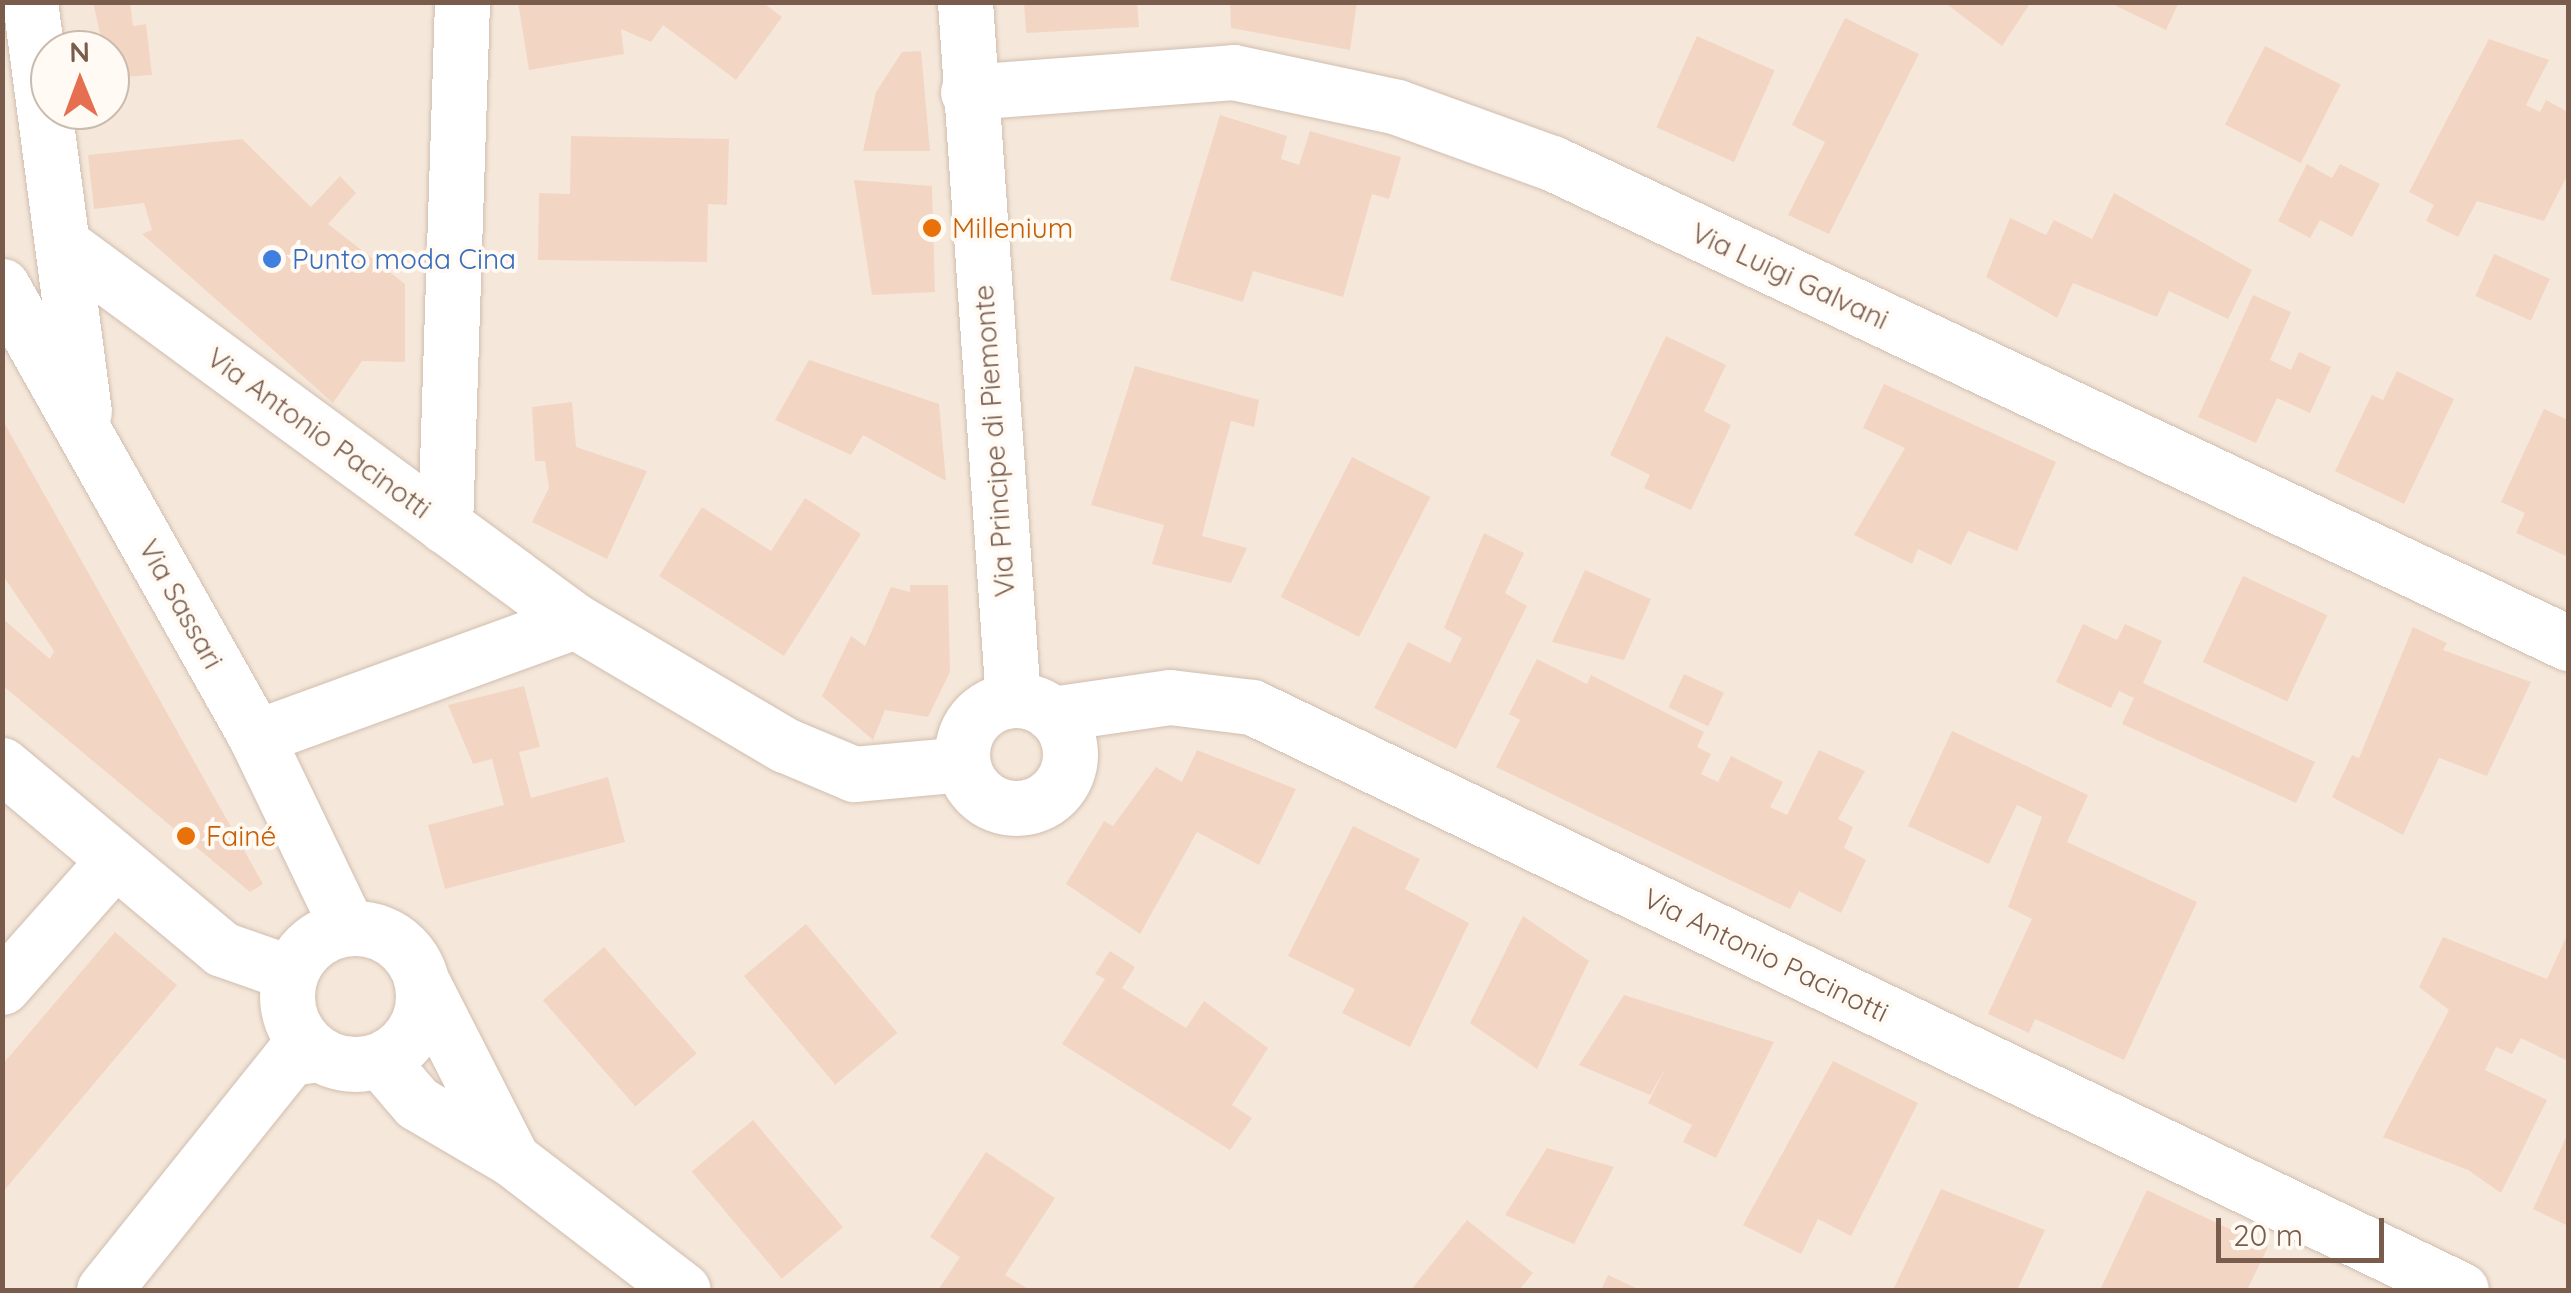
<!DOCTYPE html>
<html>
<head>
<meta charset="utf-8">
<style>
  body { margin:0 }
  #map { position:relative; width:2571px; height:1293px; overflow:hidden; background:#fdf6ec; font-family:Quicksand,sans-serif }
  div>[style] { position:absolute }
  .residential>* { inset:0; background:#f5e8da }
  .building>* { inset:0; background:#f3d5c3; transform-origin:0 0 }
  .roads { filter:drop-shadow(0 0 2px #d1beb0) drop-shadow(0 0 2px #d1beb0) }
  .street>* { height:55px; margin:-27.5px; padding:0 27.5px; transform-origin:27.5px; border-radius:27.5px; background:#fff }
  .street>.ring { margin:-27.5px; padding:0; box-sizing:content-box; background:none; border:55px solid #fff; border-radius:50% }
  .secondary>* { height:55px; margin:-27.5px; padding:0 27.5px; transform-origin:27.5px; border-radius:27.5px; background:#fff }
  .secondary>.ring { margin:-27.5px; padding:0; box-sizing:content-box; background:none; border:55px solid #fff; border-radius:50% }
  .dots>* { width:28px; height:28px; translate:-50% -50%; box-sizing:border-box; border:5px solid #fffaf3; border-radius:50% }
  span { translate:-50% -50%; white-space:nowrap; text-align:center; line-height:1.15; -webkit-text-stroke:8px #fffaf3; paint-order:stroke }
  .food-label { font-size:28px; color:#c56008 }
  .left { translate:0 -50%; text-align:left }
  .shop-label { font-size:28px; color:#366cbe }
  .street-label { font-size:28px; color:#7a5c4d }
  .frame { position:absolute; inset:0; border:5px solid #7a5c4d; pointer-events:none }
  .north { position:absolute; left:30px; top:30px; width:100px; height:100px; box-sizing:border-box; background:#fffaf3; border:2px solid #cabbb1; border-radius:50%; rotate:359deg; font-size:28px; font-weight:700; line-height:40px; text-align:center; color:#7a5c4d }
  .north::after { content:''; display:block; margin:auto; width:35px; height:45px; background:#e76f51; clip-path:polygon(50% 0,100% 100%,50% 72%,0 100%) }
  .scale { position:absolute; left:2216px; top:1218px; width:168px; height:45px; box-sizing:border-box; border:5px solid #7a5c4d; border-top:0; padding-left:12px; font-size:30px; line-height:35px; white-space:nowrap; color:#7a5c4d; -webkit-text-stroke:8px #fffaf3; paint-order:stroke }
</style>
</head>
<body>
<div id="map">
  <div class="residential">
    <i style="clip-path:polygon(evenodd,3px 3px,2568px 3px,2568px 1290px,3px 1290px,3px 3px,50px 50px,110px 50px,110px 110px,50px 110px,50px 50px)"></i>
  </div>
  <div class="building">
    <i style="clip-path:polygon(93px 2px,130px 2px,133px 26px,146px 24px,152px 75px,110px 78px)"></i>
    <i style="clip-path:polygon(518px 2px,762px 2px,782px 17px,736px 80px,663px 25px,651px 42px,621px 29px,624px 54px,529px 70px)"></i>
    <i style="clip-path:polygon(1024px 2px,1137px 2px,1139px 27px,1026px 33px)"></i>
    <i style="clip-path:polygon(1230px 2px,1357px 2px,1350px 50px,1231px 28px)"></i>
    <i style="clip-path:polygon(1944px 2px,2031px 2px,2002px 46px)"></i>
    <i style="clip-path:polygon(2108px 2px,2179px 2px,2166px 30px)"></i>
    <i style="clip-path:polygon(1845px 18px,1919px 54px,1829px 234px,1788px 215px,1825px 142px,1792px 125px)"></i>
    <i style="left:1697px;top:36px;width:85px;height:100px;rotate:24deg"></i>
    <i style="clip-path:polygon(2489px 39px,2549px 60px,2526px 105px,2540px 112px,2546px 100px,2568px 112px,2568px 174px,2544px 221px,2477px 201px,2458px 237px,2426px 221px,2434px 205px,2409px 192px)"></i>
    <i style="left:2265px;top:46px;width:85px;height:88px;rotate:27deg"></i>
    <i style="clip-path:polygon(921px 51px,930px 151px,863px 151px,876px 92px,902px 52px)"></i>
    <i style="clip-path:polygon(1220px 115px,1287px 136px,1281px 159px,1299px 165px,1310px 131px,1401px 157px,1389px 199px,1372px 194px,1343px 297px,1253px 271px,1243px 302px,1170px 280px)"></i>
    <i style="clip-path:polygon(571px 136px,729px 139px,727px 205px,708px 204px,707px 262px,538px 260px,539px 193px,570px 194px)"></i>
    <i style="clip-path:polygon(242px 139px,311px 207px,340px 176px,356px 193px,328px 224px,405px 284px,405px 362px,362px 361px,333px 403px,142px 234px,152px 230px,144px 203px,94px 209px,88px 155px)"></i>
    <i style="clip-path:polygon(2307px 164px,2332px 178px,2340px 164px,2380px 184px,2352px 237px,2320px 220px,2310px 238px,2278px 221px)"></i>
    <i style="clip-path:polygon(854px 180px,932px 186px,935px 292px,872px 295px)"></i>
    <i style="clip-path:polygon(2114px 193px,2252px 270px,2228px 319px,2169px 291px,2157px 317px,2073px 283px,2057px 318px,1986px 277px,2010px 218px,2046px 235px,2054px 220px,2092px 239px)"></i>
    <i style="left:2494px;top:254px;width:61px;height:46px;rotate:24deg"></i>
    <i style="clip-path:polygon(2253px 295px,2291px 312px,2270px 360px,2291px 370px,2299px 352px,2331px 367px,2310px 413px,2277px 398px,2256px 443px,2198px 417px)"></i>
    <i style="clip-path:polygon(1666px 336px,1726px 365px,1704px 411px,1731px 425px,1691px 510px,1644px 488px,1650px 475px,1610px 455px)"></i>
    <i style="clip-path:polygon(809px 360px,939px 404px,946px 481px,863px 435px,851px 455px,775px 420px)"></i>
    <i style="clip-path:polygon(1135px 366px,1259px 400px,1254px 427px,1231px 421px,1202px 536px,1247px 548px,1231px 583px,1152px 564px,1164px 525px,1091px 505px)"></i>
    <i style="clip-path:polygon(2397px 371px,2454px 399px,2404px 504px,2335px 471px,2372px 395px,2383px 400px)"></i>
    <i style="clip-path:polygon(1884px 384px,2056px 462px,2017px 551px,1968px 531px,1951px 565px,1918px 549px,1912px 564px,1854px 535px,1905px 448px,1863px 428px)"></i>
    <i style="clip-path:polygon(572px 402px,576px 447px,647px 471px,607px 559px,532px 522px,549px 488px,545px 461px,535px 461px,532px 407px)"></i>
    <i style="clip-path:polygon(2544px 409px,2568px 420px,2568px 557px,2516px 533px,2525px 513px,2501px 502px)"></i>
    <i style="clip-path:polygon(2px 419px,263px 884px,250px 892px,3px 686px,3px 619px,50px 659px,54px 651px,2px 574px)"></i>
    <i style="left:1352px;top:457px;width:88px;height:157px;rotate:27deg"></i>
    <i style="clip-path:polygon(805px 498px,861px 534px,784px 656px,659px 576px,702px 507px,771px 551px)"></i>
    <i style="clip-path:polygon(1484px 533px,1524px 553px,1505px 593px,1527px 606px,1456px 749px,1374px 708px,1408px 642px,1450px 663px,1462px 638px,1444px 628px)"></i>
    <i style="clip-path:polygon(1585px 570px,1651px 599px,1624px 660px,1552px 642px)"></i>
    <i style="left:2243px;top:576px;width:93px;height:95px;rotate:25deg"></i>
    <i style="clip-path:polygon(910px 585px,948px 585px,950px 672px,928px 717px,885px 710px,873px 740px,822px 696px,851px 636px,865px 646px,891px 587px,910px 592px)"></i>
    <i style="clip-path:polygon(2083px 624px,2117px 640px,2125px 624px,2162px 641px,2143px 683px,2315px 762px,2296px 803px,2122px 724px,2134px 698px,2119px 691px,2111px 708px,2056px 682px)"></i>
    <i style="clip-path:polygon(2413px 627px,2447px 643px,2443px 650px,2531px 682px,2487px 776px,2439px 758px,2403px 835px,2332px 797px,2352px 755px,2359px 758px)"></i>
    <i style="clip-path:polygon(1537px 659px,1587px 684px,1591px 675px,1704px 732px,1697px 747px,1711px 754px,1701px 774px,1718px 782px,1731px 756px,1783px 782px,1770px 807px,1787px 815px,1819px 750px,1865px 771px,1838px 819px,1853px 827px,1844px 848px,1866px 860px,1841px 913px,1799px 891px,1790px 909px,1496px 767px,1520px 720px,1509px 714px)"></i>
    <i style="left:1684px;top:674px;width:44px;height:37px;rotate:25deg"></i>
    <i style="clip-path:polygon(524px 686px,540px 747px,519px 752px,531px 798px,608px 777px,625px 842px,445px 889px,428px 825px,504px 805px,492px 759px,473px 764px,448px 705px)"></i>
    <i style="clip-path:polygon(1952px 731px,2088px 795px,2067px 842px,2197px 902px,2124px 1060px,2035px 1019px,2029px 1033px,1988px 1014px,2032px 919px,2008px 907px,2042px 817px,2017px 805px,1989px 864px,1908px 826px)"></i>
    <i style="clip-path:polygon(1197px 750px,1296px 789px,1259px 865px,1197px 832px,1140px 934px,1066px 884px,1104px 821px,1113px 826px,1156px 767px,1182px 782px)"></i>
    <i style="clip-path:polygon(1353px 826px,1420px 859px,1405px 889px,1469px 923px,1410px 1047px,1342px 1013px,1355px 989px,1288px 956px)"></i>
    <i style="clip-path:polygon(1523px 916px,1589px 961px,1537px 1069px,1470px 1023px)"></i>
    <i style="left:806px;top:924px;width:142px;height:81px;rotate:50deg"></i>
    <i style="clip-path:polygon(115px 932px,177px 985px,2px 1193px,2px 1065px)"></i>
    <i style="clip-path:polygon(2568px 933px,2568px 1061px,2521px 1038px,2512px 1054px,2496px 1047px,2485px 1070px,2547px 1100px,2501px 1193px,2468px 1170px,2383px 1137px,2449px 1010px,2419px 987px,2443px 937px,2547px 979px)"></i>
    <i style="left:604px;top:947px;width:141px;height:81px;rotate:49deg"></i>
    <i style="clip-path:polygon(1110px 951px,1135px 967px,1122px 988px,1186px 1028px,1204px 1001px,1268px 1048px,1232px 1105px,1252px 1118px,1230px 1150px,1062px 1044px,1105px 979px,1095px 974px)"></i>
    <i style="clip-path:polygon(1624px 995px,1774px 1042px,1716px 1158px,1683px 1142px,1692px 1125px,1648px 1103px,1666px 1067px,1650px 1095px,1579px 1065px)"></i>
    <i style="clip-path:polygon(1833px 1061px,1918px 1103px,1851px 1236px,1818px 1219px,1801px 1254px,1743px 1225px)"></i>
    <i style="left:753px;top:1120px;width:140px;height:80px;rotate:50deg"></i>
    <i style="clip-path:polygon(2568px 1133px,2568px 1226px,2533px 1209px)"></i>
    <i style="clip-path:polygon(1547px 1148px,1614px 1167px,1574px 1244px,1505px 1215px)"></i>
    <i style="clip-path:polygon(986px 1152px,1055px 1198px,1005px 1275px,1030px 1290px,938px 1290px,960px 1257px,930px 1237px)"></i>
    <i style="clip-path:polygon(1941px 1189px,2045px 1230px,2017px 1290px,1893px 1290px)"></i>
    <i style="clip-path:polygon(2147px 1190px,2268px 1247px,2247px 1290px,2100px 1290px)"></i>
    <i style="clip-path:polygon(1467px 1220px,1533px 1273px,1519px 1290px,1411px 1290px)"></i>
    <i style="clip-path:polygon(1608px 1275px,1640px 1290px,1601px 1290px)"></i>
  </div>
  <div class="roads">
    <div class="street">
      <i style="left:965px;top:2px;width:700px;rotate:86.07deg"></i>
      <i style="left:968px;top:92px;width:266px;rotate:-4.3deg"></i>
      <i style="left:1233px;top:72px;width:168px;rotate:12deg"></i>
      <i style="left:1397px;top:107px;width:165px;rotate:19.9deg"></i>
      <i style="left:1552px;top:163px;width:1124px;rotate:25.29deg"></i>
      <i style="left:62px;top:244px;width:637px;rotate:36.31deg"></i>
      <i style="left:445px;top:526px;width:524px;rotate:-88.14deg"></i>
      <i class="ring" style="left:962px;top:700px;width:53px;height:53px"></i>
      <i style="left:1052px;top:714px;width:119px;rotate:-8.2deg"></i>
      <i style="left:1170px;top:697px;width:83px;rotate:7deg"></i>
      <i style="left:1252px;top:707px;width:1342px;rotate:25.74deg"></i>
      <i style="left:256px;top:737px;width:339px;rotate:-20deg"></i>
      <i style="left:575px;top:621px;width:244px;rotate:30.6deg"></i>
      <i style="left:785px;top:745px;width:75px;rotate:22.8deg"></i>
      <i style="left:854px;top:774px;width:109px;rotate:-5.2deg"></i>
      <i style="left:2px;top:765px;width:287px;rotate:39.9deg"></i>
      <i style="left:222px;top:949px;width:72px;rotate:19.4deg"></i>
      <i style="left:2px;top:987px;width:166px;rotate:-48.4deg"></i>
      <i style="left:104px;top:1290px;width:297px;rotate:-51.3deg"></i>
      <i style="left:290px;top:1058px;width:28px;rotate:-8deg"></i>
    </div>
    <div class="secondary">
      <i style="left:30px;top:2px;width:413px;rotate:82.5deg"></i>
      <i style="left:2px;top:286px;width:518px;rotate:60.61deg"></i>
      <i style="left:256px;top:737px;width:212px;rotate:64.3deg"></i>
      <i class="ring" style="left:287px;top:928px;width:81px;height:81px"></i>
      <i style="left:424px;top:986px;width:194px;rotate:63deg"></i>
      <i style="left:380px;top:1060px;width:57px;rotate:49.3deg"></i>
      <i style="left:417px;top:1103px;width:110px;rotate:30.5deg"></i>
      <i style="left:512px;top:1159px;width:215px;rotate:37.5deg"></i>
    </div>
  </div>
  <div class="dots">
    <i style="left:932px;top:228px;background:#e8710a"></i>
    <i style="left:272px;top:259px;background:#3f7fe0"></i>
    <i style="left:186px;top:836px;background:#e8710a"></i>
  </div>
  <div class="food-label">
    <span class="left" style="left:952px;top:228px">Millenium</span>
    <span class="left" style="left:206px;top:836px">Fainé</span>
  </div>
  <div class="shop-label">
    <span class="left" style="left:292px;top:259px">Punto moda Cina</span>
  </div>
  <div class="street-label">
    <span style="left:1790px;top:276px;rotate:25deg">Via Luigi Galvani</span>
    <span style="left:319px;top:433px;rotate:36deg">Via Antonio Pacinotti</span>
    <span style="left:994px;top:441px;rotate:-94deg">Via Principe di Piemonte</span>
    <span style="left:181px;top:604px;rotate:61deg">Via Sassari</span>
    <span style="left:1766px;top:955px;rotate:26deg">Via Antonio Pacinotti</span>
  </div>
  <div class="frame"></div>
  <div class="north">N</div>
  <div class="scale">20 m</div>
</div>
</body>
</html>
